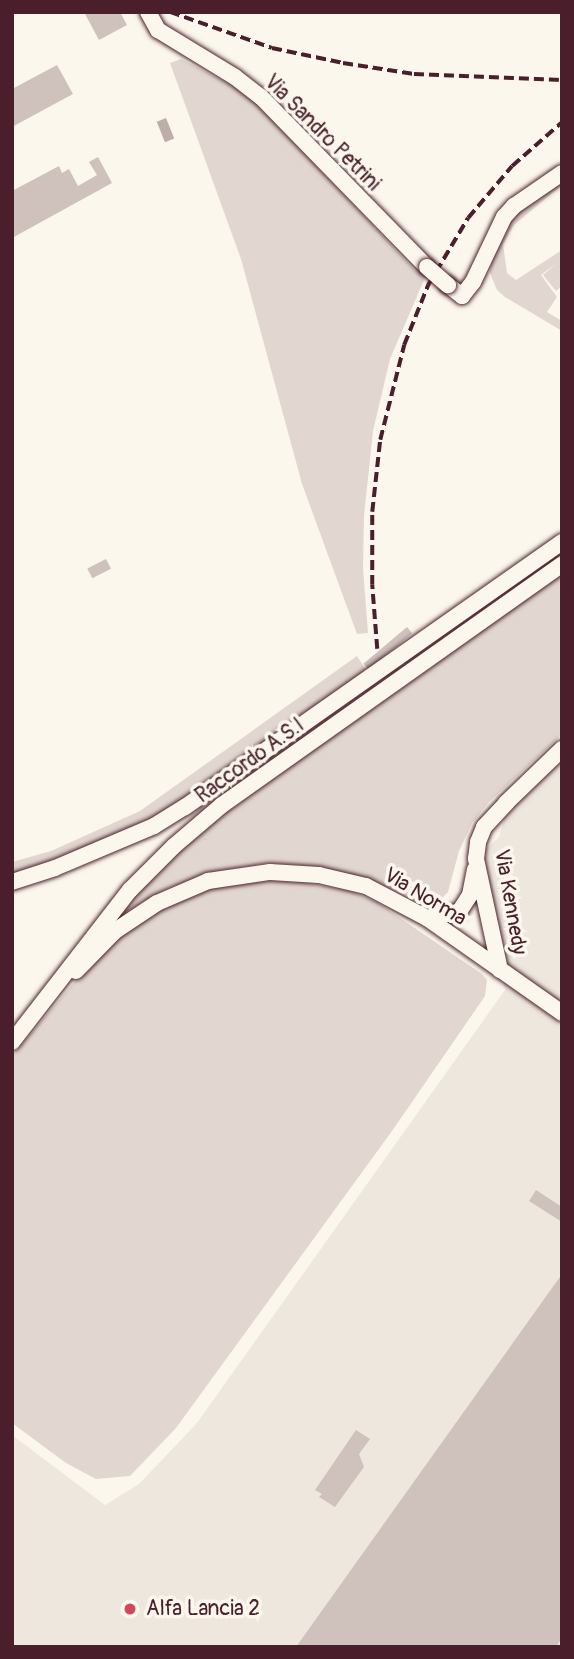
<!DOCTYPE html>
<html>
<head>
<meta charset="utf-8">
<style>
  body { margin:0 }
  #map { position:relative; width:574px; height:1659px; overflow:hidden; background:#fbf7ec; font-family:Pangolin,sans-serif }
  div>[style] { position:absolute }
  .built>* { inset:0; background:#eee7de }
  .green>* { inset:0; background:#e2d7d0 }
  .water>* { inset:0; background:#bfadaa; transform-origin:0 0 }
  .building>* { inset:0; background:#cfc2bc; transform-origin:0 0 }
  .roads { filter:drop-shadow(0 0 2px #4a1f2b) drop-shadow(0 0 2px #4a1f2b) }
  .minor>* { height:16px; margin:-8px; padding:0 8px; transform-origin:8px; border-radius:8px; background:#fbf7ec }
  .rail>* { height:3.5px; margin-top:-1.75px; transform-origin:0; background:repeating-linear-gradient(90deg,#4a1f2b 0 10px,transparent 0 15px) }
  .bridges { filter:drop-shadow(0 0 2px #4a1f2b) drop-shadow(0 0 2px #4a1f2b) }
  .minor-bridge>* { height:16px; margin:-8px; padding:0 8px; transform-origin:8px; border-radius:8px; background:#fbf7ec }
  .dots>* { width:19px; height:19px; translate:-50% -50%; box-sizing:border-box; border:4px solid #fbf7ec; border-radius:50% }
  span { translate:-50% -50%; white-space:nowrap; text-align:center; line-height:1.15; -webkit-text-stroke:7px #fbf7ec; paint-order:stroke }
  .street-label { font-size:21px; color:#4a1f2b }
  .poi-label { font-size:21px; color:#4a1f2b }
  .left { translate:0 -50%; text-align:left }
  .frame { position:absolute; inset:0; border:14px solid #4a1f2b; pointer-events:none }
</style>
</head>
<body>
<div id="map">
  <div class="built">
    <i style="clip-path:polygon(562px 752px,562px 1647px,12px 1647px,12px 1435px,105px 1505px,139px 1484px,197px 1423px,505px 990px,476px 859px,499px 837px,506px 813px,518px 803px,535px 773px)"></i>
  </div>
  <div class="green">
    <i style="clip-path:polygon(181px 59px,239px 89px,257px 103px,424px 280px,390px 359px,373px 431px,364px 516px,363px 568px,368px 633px,357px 634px,302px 484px,241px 259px,170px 63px)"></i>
    <i style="clip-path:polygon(562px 180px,562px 185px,514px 225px,503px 244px,507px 273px,516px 280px,562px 250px,562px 286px,556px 291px,543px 275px,557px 263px,541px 275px,557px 297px,547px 312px,562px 321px,562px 331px,505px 297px,497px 290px,490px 273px,491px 259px,513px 214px)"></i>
    <i style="clip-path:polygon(562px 572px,562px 734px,489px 802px,472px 823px,459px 851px,448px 892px,439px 901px,430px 901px,316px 866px,267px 863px,219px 871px,168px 888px,113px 919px,139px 888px,218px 815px)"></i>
    <i style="clip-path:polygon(357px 656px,366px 670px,183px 801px,114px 839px,12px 875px,12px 862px,51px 851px,140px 811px)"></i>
    <i style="clip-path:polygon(252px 880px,291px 880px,351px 891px,378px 903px,482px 974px,487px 980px,485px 996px,392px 1131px,176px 1428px,130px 1476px,96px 1479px,66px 1463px,12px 1423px,12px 1056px,103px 948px,133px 922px,200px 890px)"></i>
  </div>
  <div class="water">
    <i style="left:166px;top:118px;width:22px;height:10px;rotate:68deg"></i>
  </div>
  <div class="building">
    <i style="clip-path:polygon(84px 12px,120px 12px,127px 25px,99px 40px)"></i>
    <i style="clip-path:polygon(57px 65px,73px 94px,12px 127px,12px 89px)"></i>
    <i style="clip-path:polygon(98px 157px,112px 183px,12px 238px,12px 191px,59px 166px,62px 173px,69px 169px,78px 186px,97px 175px,89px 162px)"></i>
    <i style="left:106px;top:559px;width:11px;height:21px;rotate:63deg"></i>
    <i style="left:407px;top:627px;width:8px;height:57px;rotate:50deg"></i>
    <i style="clip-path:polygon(536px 1190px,562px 1207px,562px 1222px,529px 1201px)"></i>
    <i style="clip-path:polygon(562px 1274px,562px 1638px,556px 1647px,296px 1647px)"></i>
    <i style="clip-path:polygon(356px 1430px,370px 1439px,359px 1454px,364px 1467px,335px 1507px,319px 1497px,322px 1494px,315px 1490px)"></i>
  </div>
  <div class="roads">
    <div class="minor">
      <i style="left:148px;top:12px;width:21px;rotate:61deg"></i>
      <i style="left:158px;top:30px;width:90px;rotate:31.4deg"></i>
      <i style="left:235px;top:77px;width:33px;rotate:38deg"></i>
      <i style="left:261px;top:97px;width:238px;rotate:45.7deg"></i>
      <i style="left:448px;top:285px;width:18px;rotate:38deg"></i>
      <i style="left:462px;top:296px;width:18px;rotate:-52deg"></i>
      <i style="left:473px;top:282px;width:72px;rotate:-64.5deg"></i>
      <i style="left:504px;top:217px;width:15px;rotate:-48deg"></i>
      <i style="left:514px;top:206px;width:58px;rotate:-34.5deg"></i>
      <i style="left:12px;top:882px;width:45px;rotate:-18deg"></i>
      <i style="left:55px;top:868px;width:108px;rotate:-23deg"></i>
      <i style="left:154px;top:826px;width:36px;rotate:-32deg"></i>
      <i style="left:185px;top:807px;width:461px;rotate:-35.1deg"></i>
      <i style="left:427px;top:918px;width:33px;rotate:-11deg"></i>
      <i style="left:459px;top:912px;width:20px;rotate:-57deg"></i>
      <i style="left:470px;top:895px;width:26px;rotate:-79deg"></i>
      <i style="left:500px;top:970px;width:114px;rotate:-102.2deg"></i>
      <i style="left:476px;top:859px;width:17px;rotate:-83deg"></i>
      <i style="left:478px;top:842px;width:16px;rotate:-68deg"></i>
      <i style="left:484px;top:827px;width:33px;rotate:-47deg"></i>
      <i style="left:506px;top:803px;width:78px;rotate:-44deg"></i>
      <i style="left:76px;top:971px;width:56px;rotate:-45.7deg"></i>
      <i style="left:115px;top:931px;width:50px;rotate:-33.7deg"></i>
      <i style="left:157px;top:903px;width:56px;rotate:-23.3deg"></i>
      <i style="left:208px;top:881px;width:63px;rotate:-8.3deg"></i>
      <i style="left:270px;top:872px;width:49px;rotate:3.5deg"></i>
      <i style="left:319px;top:875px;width:48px;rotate:13.2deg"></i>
      <i style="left:366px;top:886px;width:69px;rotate:27.7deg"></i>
      <i style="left:427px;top:918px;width:165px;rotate:35.1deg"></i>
      <i style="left:12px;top:1042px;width:192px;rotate:-52.2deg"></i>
      <i style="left:130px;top:890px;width:62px;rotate:-45deg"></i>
      <i style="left:174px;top:846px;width:63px;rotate:-40.5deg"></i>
      <i style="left:222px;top:805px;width:417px;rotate:-35.3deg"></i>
    </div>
  </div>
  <div class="rail">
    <i style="left:170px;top:12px;width:108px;rotate:19.4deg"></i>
    <i style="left:272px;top:48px;width:73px;rotate:11.9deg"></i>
    <i style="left:343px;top:63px;width:72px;rotate:8.8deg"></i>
    <i style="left:414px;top:74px;width:148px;rotate:2.3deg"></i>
    <i style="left:377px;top:649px;width:64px;rotate:-94.5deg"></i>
    <i style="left:372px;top:585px;width:73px;rotate:-90deg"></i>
    <i style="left:372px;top:512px;width:72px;rotate:-83.7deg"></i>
    <i style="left:380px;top:440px;width:98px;rotate:-75.8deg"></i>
    <i style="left:404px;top:345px;width:65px;rotate:-68.2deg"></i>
    <i style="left:428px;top:285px;width:78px;rotate:-59.2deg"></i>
    <i style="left:468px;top:218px;width:68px;rotate:-49.8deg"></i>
    <i style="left:512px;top:166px;width:67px;rotate:-41.3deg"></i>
  </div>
  <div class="bridges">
    <div class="minor-bridge">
      <i style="left:427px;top:267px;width:28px;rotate:41deg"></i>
    </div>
  </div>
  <div class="dots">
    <i style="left:130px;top:1609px;background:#d1495b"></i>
  </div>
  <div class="street-label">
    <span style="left:322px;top:133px;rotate:45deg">Via Sandro Petrini</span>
    <span style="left:250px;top:761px;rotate:-36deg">Raccordo A.S.I</span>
    <span style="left:425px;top:897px;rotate:31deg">Via Norma</span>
    <span style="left:510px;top:902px;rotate:80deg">Via Kennedy</span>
  </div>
  <div class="poi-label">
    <span class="left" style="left:146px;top:1609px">Alfa Lancia 2</span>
  </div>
  <div class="frame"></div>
</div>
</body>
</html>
